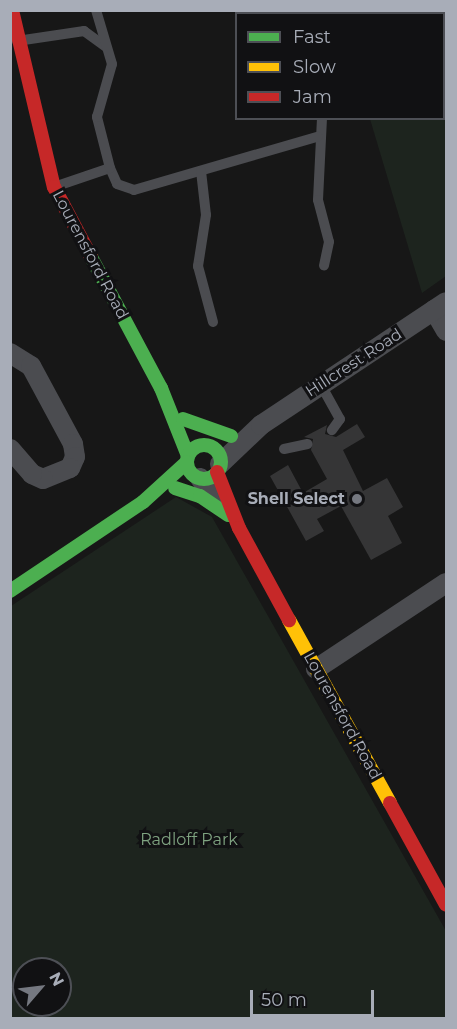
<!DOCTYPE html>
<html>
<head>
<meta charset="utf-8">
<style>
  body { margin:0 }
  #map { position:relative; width:457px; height:1029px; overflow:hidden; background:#171717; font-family:Montserrat,sans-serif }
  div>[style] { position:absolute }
  .green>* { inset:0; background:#1d241e }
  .building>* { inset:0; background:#353536 }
  .path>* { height:3px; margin-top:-1.5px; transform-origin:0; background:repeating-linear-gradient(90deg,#4d4e52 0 3px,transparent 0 7.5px) }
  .lane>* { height:10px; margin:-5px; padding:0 5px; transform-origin:5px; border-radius:5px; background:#4b4c50 }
  .street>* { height:20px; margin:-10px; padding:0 10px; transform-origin:10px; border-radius:10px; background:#4b4c50 }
  .fast>* { height:14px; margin:-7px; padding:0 7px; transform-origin:7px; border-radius:7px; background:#4caf50 }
  .fast>.ring { margin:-7px; padding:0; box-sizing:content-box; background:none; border:14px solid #4caf50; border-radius:50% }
  .slow>* { height:14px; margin:-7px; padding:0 7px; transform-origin:7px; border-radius:7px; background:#ffc107 }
  .jam>* { height:14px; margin:-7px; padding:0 7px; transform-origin:7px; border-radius:7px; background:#c62828 }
  .dots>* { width:16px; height:16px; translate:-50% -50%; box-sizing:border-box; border:3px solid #111113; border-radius:50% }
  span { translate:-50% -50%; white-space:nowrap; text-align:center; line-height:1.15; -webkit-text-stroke:6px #111113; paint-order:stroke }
  .street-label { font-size:16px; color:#a8adb8 }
  .poi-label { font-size:16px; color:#a8adb8; font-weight:700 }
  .right { translate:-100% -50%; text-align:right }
  .park-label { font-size:16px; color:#7fa381 }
  .frame { position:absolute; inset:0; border:12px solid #a8adb8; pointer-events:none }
  .legend { position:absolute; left:235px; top:12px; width:210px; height:108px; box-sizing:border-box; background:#111113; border:2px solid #4d4f55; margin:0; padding:8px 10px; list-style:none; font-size:18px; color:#a8adb8 }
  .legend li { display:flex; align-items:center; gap:12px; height:30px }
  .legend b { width:30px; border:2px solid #4d4f55 }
  .north { position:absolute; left:12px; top:957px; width:60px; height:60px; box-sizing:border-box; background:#111113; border:2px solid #4d4f55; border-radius:50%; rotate:62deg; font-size:16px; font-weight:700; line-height:24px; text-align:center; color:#a8adb8 }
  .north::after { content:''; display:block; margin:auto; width:21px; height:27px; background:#757880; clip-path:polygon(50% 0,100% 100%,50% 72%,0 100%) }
  .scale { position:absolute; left:250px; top:990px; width:124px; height:27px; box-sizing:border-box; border:3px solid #a8adb8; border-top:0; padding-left:8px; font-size:18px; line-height:21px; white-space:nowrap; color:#a8adb8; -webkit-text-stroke:4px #111113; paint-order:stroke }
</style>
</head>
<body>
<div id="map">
  <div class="green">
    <i style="clip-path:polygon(339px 11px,446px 11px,446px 276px,422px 293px,370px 119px,444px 118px,444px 14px)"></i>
    <i style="clip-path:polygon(evenodd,176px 497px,212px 517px,446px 931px,446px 1018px,11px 1018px,11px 606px,176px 497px,24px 969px,60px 969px,60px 1005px,24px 1005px,24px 969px)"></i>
  </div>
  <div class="building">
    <i style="clip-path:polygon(357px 424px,365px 437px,343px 450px,363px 491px,387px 478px,403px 507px,388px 516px,402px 543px,371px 560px,341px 506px,317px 519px,324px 531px,306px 541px,270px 476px,288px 465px,303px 493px,327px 479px,311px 450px,313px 439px,304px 437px,327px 425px,325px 434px,336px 437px)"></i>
  </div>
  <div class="path">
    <i style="left:444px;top:10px;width:4px;rotate:56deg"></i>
  </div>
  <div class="lane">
    <i style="left:319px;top:10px;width:4px;rotate:76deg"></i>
    <i style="left:17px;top:41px;width:68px;rotate:-8.5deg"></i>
    <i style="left:84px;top:31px;width:26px;rotate:36deg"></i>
    <i style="left:322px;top:118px;width:82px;rotate:92.8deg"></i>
    <i style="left:318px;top:200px;width:43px;rotate:75.3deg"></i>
    <i style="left:329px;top:242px;width:24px;rotate:102deg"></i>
    <i style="left:110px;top:168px;width:17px;rotate:66deg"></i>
    <i style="left:117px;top:184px;width:18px;rotate:19deg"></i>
    <i style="left:134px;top:190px;width:191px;rotate:-16.2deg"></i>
    <i style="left:201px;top:171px;width:44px;rotate:83.5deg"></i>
    <i style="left:206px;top:215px;width:52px;rotate:98.9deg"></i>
    <i style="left:198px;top:266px;width:58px;rotate:75deg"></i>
    <i style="left:54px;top:187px;width:59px;rotate:-18.7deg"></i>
    <i style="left:110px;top:168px;width:53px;rotate:-104.3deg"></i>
    <i style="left:97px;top:117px;width:55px;rotate:-74.2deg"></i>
    <i style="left:112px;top:64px;width:56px;rotate:-106.5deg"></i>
    <i style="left:321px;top:385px;width:39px;rotate:61deg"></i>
    <i style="left:340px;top:419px;width:14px;rotate:126deg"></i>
    <i style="left:284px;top:449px;width:24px;rotate:-12deg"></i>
  </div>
  <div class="street">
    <i style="left:434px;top:310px;width:24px;rotate:60deg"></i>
    <i style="left:10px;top:353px;width:25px;rotate:32deg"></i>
    <i style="left:31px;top:366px;width:89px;rotate:61.7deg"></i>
    <i style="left:73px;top:444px;width:13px;rotate:81deg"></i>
    <i style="left:75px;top:457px;width:12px;rotate:114deg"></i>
    <i style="left:70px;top:468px;width:29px;rotate:158deg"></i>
    <i style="left:43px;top:479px;width:12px;rotate:-156deg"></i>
    <i style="left:32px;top:474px;width:33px;rotate:-131deg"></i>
    <i style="left:220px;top:464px;width:57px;rotate:-43.6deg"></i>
    <i style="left:261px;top:425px;width:222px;rotate:-33.6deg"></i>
    <i style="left:200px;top:478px;width:34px;rotate:53deg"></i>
    <i style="left:316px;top:669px;width:156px;rotate:-33.5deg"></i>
  </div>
  <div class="fast">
    <i style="left:91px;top:257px;width:149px;rotate:61.9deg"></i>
    <i style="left:161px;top:388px;width:73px;rotate:68.3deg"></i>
    <i style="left:183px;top:419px;width:51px;rotate:19.5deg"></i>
    <i class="ring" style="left:187px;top:445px;width:20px;height:20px"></i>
    <i style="left:175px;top:488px;width:26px;rotate:18deg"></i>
    <i style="left:200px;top:496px;width:34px;rotate:34deg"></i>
    <i style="left:10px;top:591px;width:160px;rotate:-33.8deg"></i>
    <i style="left:143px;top:502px;width:59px;rotate:-42.3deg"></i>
  </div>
  <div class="slow">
    <i style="left:289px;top:620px;width:209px;rotate:61.1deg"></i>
  </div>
  <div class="jam">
    <i style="left:12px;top:10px;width:182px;rotate:76.7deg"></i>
    <i style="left:54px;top:187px;width:79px;rotate:62.1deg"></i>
    <i style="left:217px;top:472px;width:60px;rotate:68.6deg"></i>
    <i style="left:239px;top:528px;width:105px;rotate:61.5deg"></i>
    <i style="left:390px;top:803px;width:116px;rotate:61.2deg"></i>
  </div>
  <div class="dots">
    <i style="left:357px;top:499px;background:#757880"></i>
  </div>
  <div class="street-label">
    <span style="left:90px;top:255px;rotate:62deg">Lourensford Road</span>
    <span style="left:354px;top:363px;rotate:-33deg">Hillcrest Road</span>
    <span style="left:342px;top:716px;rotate:61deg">Lourensford Road</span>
  </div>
  <div class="poi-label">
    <span class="right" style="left:345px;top:499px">Shell Select</span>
  </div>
  <div class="park-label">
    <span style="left:189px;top:840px">Radloff Park</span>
  </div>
  <div class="frame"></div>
  <ul class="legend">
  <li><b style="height:8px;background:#4caf50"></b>Fast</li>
  <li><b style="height:8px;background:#ffc107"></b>Slow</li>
  <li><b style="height:8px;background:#c62828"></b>Jam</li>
  </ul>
  <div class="north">N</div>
  <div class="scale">50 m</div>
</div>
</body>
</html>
